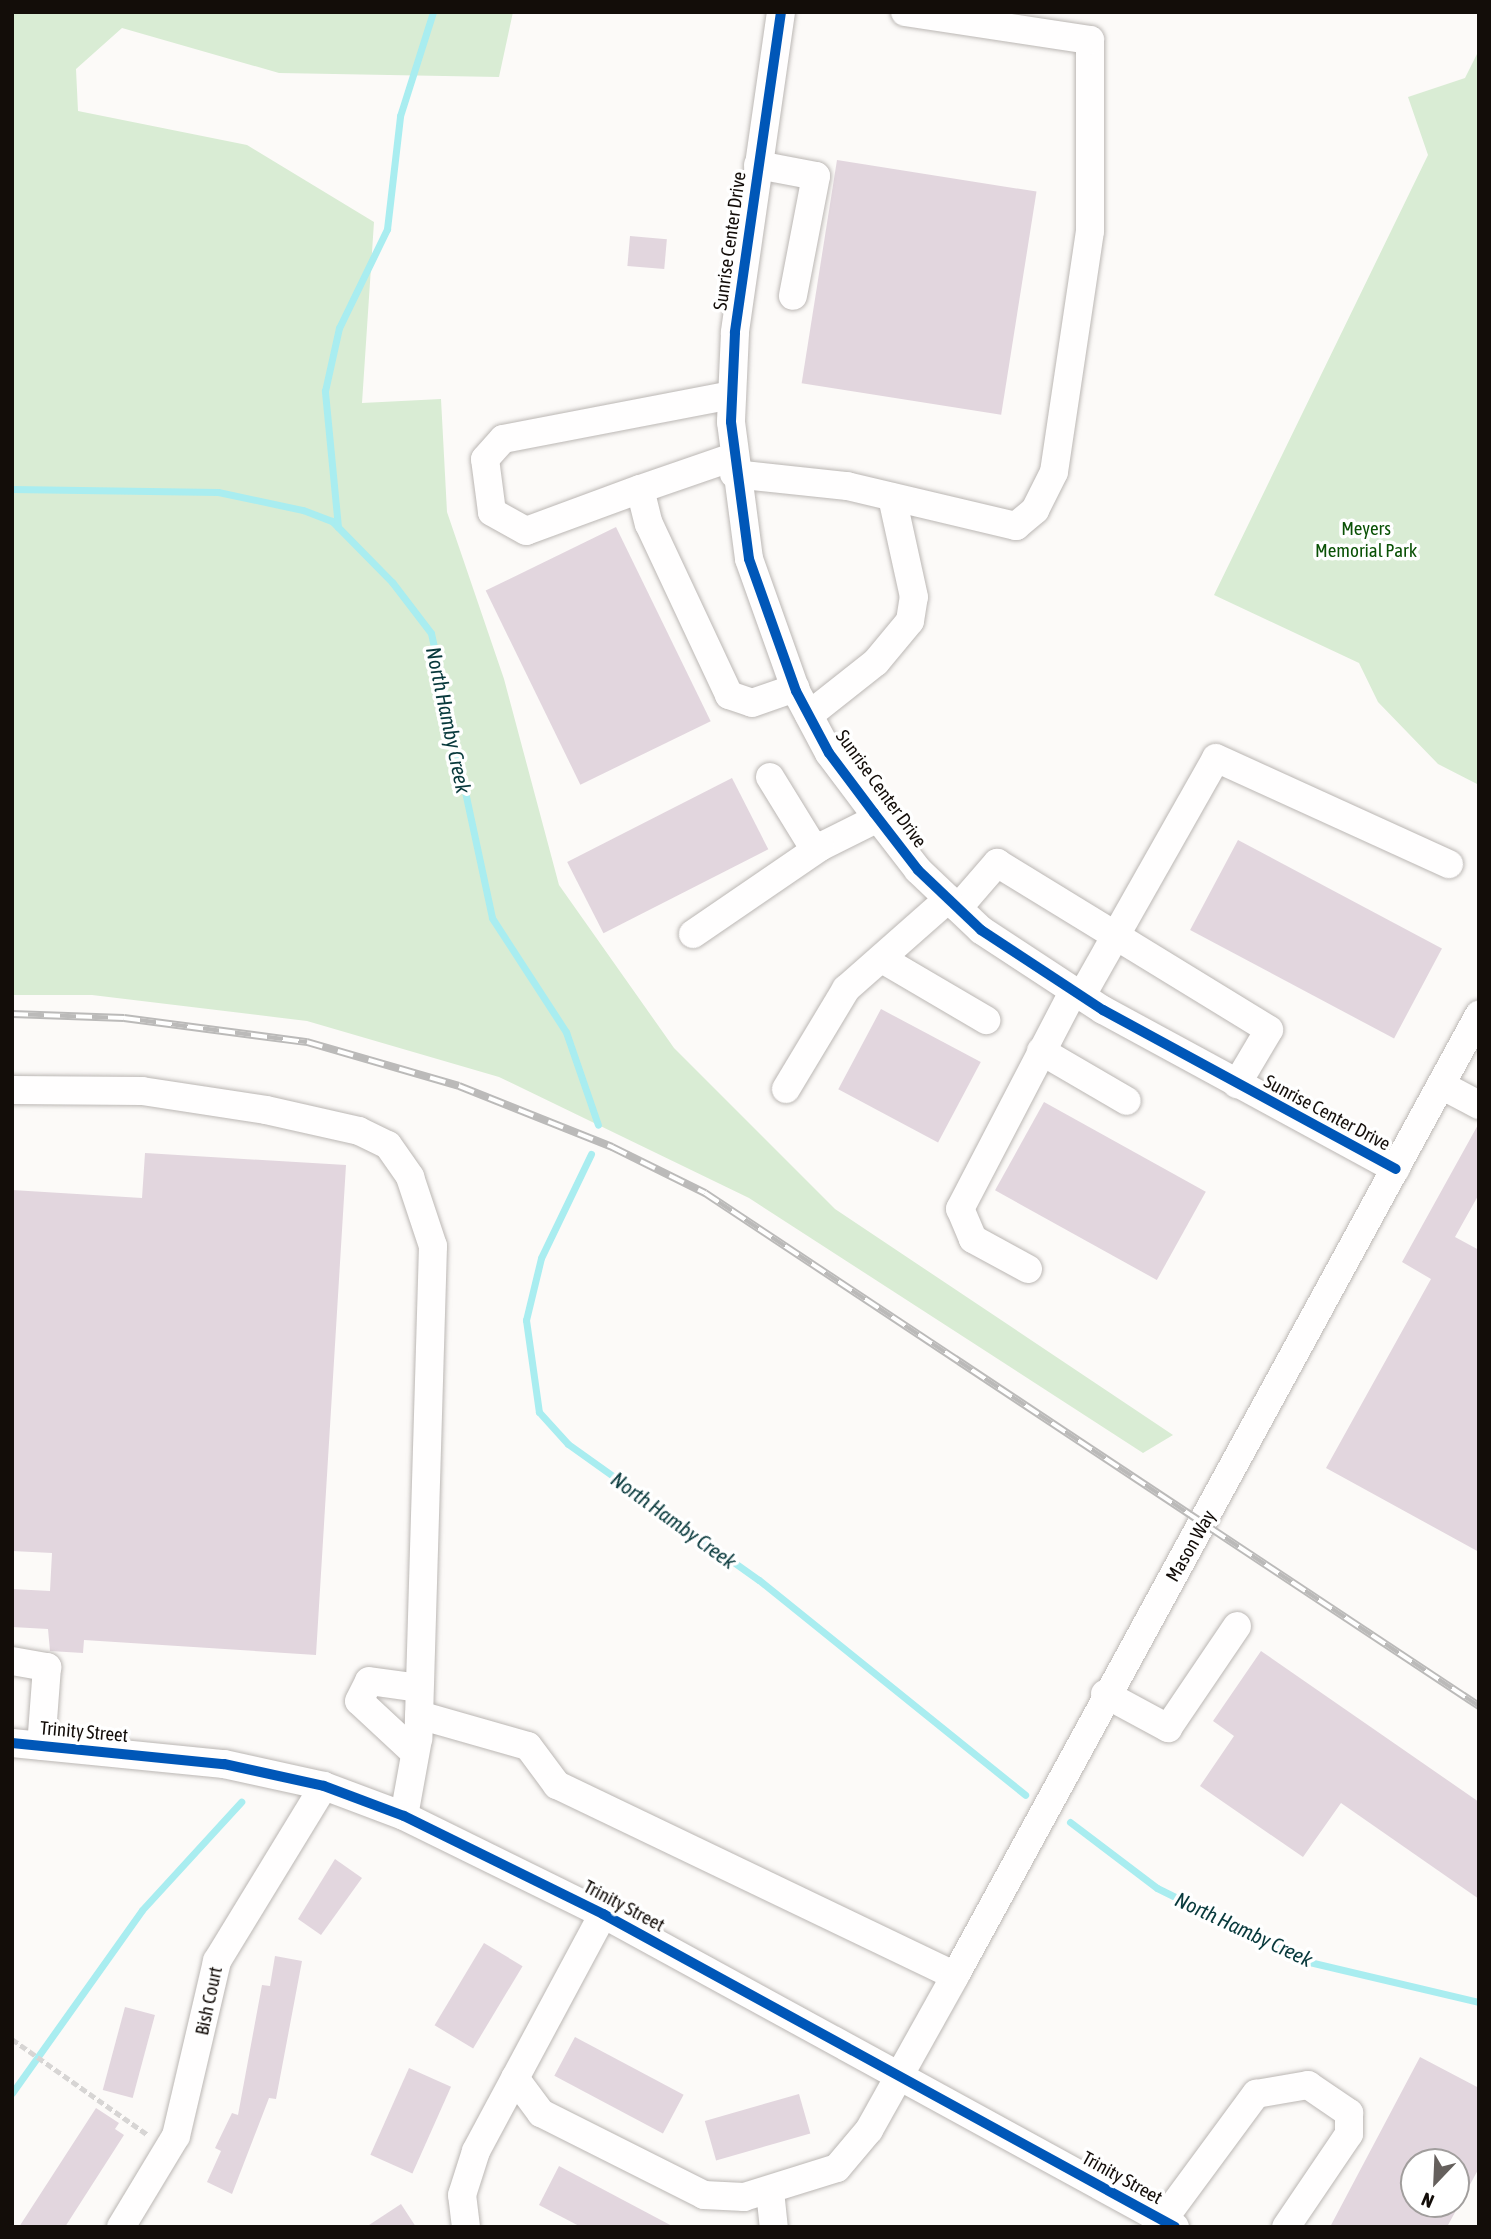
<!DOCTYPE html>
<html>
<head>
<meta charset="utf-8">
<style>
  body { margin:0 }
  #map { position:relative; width:1491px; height:2239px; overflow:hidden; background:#fcfaf8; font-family:"Asap Condensed",sans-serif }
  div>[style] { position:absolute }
  .green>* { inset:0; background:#d9ecd4 }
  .stream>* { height:7px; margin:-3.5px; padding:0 3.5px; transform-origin:3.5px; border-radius:3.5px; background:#a9edf0 }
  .building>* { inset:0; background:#e2d6de; transform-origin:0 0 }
  .path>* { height:4.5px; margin-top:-2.25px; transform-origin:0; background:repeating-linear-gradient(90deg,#d7d5d4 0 7px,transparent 0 10.5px) }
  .roads { filter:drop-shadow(0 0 2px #bbb7b4) drop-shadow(0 0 2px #bbb7b4) }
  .minor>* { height:28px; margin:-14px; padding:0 14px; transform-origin:14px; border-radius:14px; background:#fffefe }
  .rail>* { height:8px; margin-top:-4px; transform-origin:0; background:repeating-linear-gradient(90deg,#fff 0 16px,#bbbab9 0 32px); box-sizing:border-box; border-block:2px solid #bbbab9 }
  .cycleway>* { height:10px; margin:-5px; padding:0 5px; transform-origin:5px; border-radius:5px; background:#0057b8 }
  span { translate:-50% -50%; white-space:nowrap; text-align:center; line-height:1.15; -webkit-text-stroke:7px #fff; paint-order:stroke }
  .street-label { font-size:19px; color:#130d09 }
  .park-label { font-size:19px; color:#0a5105 }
  .water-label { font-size:21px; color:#08393c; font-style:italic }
  .frame { position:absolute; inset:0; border:14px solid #130d09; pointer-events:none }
  .north { position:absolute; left:1400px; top:2148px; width:70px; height:70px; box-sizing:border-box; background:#fff; border:2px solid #a19e9d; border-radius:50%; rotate:203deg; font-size:19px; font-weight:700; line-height:28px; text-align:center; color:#130d09 }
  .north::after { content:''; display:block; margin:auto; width:24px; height:32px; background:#65605d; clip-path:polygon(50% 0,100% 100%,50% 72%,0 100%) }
</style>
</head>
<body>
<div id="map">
  <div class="green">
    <i style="clip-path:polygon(12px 12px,513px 12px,499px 77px,279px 73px,122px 28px,76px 69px,78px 111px,247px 145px,374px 222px,362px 403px,441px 399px,447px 512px,504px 679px,559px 885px,674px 1048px,835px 1209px,1173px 1435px,1143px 1453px,749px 1198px,499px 1077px,307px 1021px,92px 995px,12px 995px)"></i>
    <i style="clip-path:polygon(1479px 50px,1479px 785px,1438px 764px,1378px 702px,1359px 663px,1214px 595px,1428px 155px,1408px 97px,1465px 78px)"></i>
  </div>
  <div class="stream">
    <i style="left:12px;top:489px;width:206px;rotate:0.8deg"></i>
    <i style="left:218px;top:492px;width:87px;rotate:12deg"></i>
    <i style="left:303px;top:510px;width:31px;rotate:21deg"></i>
    <i style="left:332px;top:521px;width:86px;rotate:45.5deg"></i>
    <i style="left:392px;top:582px;width:64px;rotate:52.6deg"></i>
    <i style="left:431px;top:633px;width:291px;rotate:77.9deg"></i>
    <i style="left:492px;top:918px;width:136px;rotate:57deg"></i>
    <i style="left:566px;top:1032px;width:98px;rotate:71deg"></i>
    <i style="left:338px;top:527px;width:137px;rotate:-95.5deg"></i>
    <i style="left:325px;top:391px;width:65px;rotate:-77.5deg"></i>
    <i style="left:339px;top:328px;width:110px;rotate:-64.1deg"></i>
    <i style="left:387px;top:229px;width:114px;rotate:-83.4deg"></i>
    <i style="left:400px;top:116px;width:109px;rotate:-72.4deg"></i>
    <i style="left:591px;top:1154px;width:115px;rotate:115.7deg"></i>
    <i style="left:541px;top:1258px;width:64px;rotate:103.6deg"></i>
    <i style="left:526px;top:1320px;width:93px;rotate:82deg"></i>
    <i style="left:539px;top:1412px;width:43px;rotate:47.8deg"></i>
    <i style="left:568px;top:1444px;width:234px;rotate:35.5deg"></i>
    <i style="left:759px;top:1580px;width:342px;rotate:38.9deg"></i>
    <i style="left:1070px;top:1822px;width:109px;rotate:37.2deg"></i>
    <i style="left:1157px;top:1888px;width:165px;rotate:26.3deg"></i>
    <i style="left:1305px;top:1961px;width:179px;rotate:13.3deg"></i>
    <i style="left:12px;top:2093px;width:224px;rotate:-54.6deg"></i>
    <i style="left:142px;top:1910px;width:147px;rotate:-47.5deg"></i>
  </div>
  <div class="building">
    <i style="left:837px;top:160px;width:202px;height:226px;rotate:9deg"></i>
    <i style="left:630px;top:236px;width:37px;height:30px;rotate:5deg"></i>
    <i style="left:616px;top:527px;width:216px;height:145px;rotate:64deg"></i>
    <i style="left:732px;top:778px;width:80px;height:185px;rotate:63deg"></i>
    <i style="left:1238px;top:840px;width:231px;height:102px;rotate:28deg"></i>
    <i style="left:881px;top:1009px;width:113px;height:91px;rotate:28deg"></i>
    <i style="left:1044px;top:1102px;width:185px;height:101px;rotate:29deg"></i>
    <i style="clip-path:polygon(1479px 1123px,1479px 1194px,1455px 1237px,1479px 1250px,1479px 1552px,1326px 1468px,1431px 1279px,1402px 1262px)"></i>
    <i style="clip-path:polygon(145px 1153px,346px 1165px,316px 1655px,84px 1640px,83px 1653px,50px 1651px,48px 1629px,12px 1627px,12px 1589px,50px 1591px,52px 1553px,12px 1551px,12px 1190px,142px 1198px)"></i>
    <i style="clip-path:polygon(1261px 1651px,1479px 1802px,1479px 1899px,1341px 1803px,1303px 1857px,1200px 1786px,1234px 1736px,1213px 1721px)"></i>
    <i style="clip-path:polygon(335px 1859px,362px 1878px,321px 1935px,298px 1919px)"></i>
    <i style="left:484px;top:1943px;width:45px;height:96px;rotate:31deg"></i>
    <i style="clip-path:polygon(275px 1956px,302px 1961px,276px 2099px,269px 2098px,232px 2194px,207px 2182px,221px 2151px,215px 2148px,232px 2113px,238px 2115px,262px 1985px,270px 1986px)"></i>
    <i style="left:125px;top:2007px;width:31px;height:86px;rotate:15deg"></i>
    <i style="left:575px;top:2037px;width:123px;height:44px;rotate:28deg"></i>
    <i style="clip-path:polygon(evenodd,1420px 2057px,1479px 2088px,1479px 2168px,1447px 2227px,1330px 2227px,1420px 2057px,1414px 2162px,1456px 2162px,1456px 2204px,1414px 2204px,1414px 2162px)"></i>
    <i style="left:409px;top:2068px;width:46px;height:95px;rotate:24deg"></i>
    <i style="left:799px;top:2094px;width:41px;height:98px;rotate:74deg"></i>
    <i style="clip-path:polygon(96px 2108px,119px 2123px,115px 2129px,124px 2135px,65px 2227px,19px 2227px)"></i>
    <i style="clip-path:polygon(559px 2166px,674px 2227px,581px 2227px,539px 2205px)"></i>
    <i style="clip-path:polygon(401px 2204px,416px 2227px,366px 2227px)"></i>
  </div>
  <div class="path">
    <i style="left:12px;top:2039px;width:166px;rotate:35.2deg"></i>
  </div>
  <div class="roads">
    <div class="minor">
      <i style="left:781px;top:12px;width:324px;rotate:98.2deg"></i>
      <i style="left:735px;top:333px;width:89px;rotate:92.6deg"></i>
      <i style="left:731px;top:422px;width:138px;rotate:82.5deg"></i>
      <i style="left:749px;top:559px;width:140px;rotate:70.4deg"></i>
      <i style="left:796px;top:691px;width:70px;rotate:62deg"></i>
      <i style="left:829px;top:753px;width:75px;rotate:53.1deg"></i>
      <i style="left:874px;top:813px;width:72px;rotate:52.3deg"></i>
      <i style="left:918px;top:870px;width:87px;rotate:43.6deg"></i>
      <i style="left:981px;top:930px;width:146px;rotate:33.3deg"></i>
      <i style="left:1103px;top:1010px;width:333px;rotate:28.5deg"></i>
      <i style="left:758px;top:165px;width:59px;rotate:10.7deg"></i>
      <i style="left:816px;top:176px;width:122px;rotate:100.9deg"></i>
      <i style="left:733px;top:457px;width:98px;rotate:161deg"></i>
      <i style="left:640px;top:489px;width:36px;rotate:76deg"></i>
      <i style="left:649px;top:524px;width:189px;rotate:64.9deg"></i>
      <i style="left:729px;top:695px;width:24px;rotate:19deg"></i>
      <i style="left:752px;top:703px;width:46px;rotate:-19.2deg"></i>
      <i style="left:734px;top:474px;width:114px;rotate:6.1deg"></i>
      <i style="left:847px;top:486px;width:174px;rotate:13.3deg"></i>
      <i style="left:1016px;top:526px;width:25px;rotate:-40deg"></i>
      <i style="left:1035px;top:510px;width:42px;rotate:-63.4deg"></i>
      <i style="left:1054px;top:472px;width:244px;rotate:-81.5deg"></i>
      <i style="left:1090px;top:231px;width:191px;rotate:-90deg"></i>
      <i style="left:1090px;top:40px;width:187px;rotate:-171.4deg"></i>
      <i style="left:640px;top:489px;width:121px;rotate:159.8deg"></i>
      <i style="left:526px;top:531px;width:39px;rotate:-151deg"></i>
      <i style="left:492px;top:512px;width:53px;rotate:-97.5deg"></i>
      <i style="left:485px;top:459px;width:27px;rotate:-48deg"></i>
      <i style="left:503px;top:439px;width:233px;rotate:-10.9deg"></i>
      <i style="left:809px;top:715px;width:85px;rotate:-38.3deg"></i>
      <i style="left:876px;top:662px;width:53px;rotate:-50.3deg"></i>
      <i style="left:910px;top:621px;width:24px;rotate:-81deg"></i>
      <i style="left:914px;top:597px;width:102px;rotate:-102.4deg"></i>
      <i style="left:770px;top:777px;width:76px;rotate:58.4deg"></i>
      <i style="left:810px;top:842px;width:11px;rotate:27deg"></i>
      <i style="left:820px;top:847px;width:65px;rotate:-26.6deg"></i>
      <i style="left:958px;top:908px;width:60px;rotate:-49.1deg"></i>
      <i style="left:997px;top:863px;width:319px;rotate:31.5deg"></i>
      <i style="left:1269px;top:1030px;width:63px;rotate:120.7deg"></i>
      <i style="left:693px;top:934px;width:154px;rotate:-34.4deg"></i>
      <i style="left:882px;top:959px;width:121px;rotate:30.4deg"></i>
      <i style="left:1081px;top:997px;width:274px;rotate:-60.5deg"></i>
      <i style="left:1216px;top:758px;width:256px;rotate:24.5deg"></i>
      <i style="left:1041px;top:1051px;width:99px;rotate:30.2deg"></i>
      <i style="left:1441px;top:1085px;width:43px;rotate:27.8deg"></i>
      <i style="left:786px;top:1089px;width:117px;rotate:-59deg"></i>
      <i style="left:846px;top:989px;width:136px;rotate:-41.4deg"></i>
      <i style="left:12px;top:1090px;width:130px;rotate:0.4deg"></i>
      <i style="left:142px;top:1091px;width:125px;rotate:8.7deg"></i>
      <i style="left:266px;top:1110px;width:95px;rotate:12.7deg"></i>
      <i style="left:359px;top:1131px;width:32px;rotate:26deg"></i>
      <i style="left:388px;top:1145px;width:39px;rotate:55deg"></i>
      <i style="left:410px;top:1177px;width:73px;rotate:71.6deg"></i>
      <i style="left:433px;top:1246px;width:493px;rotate:91.7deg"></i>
      <i style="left:418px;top:1739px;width:78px;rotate:100.3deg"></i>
      <i style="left:1028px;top:1269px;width:63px;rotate:-151.4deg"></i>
      <i style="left:973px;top:1239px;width:33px;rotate:-113deg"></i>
      <i style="left:960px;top:1209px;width:245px;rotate:-62.5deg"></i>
      <i style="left:12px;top:1661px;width:36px;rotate:10deg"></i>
      <i style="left:47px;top:1667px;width:79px;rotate:94.3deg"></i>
      <i style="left:1105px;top:1694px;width:72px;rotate:28.4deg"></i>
      <i style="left:1168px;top:1728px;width:123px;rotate:-55.9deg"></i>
      <i style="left:419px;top:1715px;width:113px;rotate:15.9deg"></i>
      <i style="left:528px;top:1746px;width:49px;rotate:53.4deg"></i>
      <i style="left:557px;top:1785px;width:441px;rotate:25.6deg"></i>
      <i style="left:12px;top:1743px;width:213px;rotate:5.7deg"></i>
      <i style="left:224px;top:1764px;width:102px;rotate:12.4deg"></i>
      <i style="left:324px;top:1786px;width:85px;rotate:20.6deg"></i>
      <i style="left:404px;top:1816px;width:222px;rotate:26.2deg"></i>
      <i style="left:603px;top:1914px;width:652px;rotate:28.69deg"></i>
      <i style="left:415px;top:1753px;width:76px;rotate:-137.1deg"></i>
      <i style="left:359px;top:1701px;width:22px;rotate:-63deg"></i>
      <i style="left:369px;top:1681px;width:50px;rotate:8deg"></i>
      <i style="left:515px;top:2078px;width:44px;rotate:53.4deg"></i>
      <i style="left:541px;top:2113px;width:182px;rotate:26.7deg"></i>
      <i style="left:704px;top:2195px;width:40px;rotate:2.9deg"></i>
      <i style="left:744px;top:2197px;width:97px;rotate:-17.3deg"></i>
      <i style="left:837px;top:2168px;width:50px;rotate:-49.9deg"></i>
      <i style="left:869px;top:2130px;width:176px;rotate:-60.8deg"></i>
      <i style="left:955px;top:1976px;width:1095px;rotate:-61.4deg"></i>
      <i style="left:770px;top:2191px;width:36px;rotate:84deg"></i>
      <i style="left:1163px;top:2220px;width:157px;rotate:-53.6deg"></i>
      <i style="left:1256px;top:2094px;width:53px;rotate:-9.8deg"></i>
      <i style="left:1308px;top:2085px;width:50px;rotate:34.3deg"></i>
      <i style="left:1349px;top:2113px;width:21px;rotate:90deg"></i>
      <i style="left:1349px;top:2134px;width:112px;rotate:124.1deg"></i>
      <i style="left:121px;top:2227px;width:106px;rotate:-58.9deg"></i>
      <i style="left:176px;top:2136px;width:180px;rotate:-76.8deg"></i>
      <i style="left:217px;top:1961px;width:205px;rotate:-58.6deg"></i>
      <i style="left:466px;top:2227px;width:32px;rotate:-97deg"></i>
      <i style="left:462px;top:2195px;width:46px;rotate:-72.3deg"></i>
      <i style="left:476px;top:2151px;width:269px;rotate:-61.8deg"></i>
    </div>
  </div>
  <div class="rail">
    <i style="left:12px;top:1014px;width:112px;rotate:2deg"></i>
    <i style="left:124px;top:1018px;width:185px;rotate:7.5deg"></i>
    <i style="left:307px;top:1042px;width:158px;rotate:16.1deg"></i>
    <i style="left:459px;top:1086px;width:165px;rotate:21.7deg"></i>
    <i style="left:612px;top:1147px;width:104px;rotate:26.3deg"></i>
    <i style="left:705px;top:1193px;width:929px;rotate:33.54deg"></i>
  </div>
  <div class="cycleway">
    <i style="left:781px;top:12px;width:324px;rotate:98.2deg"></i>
    <i style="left:735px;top:333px;width:89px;rotate:92.6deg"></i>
    <i style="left:731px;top:422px;width:138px;rotate:82.5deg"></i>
    <i style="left:749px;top:559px;width:140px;rotate:70.4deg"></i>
    <i style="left:796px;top:691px;width:70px;rotate:62deg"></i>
    <i style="left:829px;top:753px;width:75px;rotate:53.1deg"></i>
    <i style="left:874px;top:813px;width:72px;rotate:52.3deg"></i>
    <i style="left:918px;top:870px;width:87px;rotate:43.6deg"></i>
    <i style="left:981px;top:930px;width:146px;rotate:33.3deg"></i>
    <i style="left:1103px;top:1010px;width:333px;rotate:28.5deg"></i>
    <i style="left:12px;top:1743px;width:213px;rotate:5.7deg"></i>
    <i style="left:224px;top:1764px;width:102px;rotate:12.4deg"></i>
    <i style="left:324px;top:1786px;width:85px;rotate:20.6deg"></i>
    <i style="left:404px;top:1816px;width:222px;rotate:26.2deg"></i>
    <i style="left:603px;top:1914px;width:652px;rotate:28.69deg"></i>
  </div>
  <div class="street-label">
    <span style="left:730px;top:241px;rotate:-82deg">Sunrise Center Drive</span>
    <span style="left:881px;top:789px;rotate:54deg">Sunrise Center Drive</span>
    <span style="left:1327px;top:1113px;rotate:28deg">Sunrise Center Drive</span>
    <span style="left:1191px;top:1546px;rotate:-60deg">Mason Way</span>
    <span style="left:84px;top:1732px;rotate:5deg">Trinity Street</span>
    <span style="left:624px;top:1906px;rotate:28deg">Trinity Street</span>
    <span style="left:209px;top:2001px;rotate:-78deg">Bish Court</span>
    <span style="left:1122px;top:2178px;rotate:29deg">Trinity Street</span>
  </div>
  <div class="park-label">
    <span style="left:1366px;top:540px">Meyers<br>Memorial Park</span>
  </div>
  <div class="water-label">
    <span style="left:449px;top:720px;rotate:78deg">North Hamby Creek</span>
    <span style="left:674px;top:1520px;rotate:36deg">North Hamby Creek</span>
    <span style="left:1244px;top:1929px;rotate:25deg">North Hamby Creek</span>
  </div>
  <div class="frame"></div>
  <div class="north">N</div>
</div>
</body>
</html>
